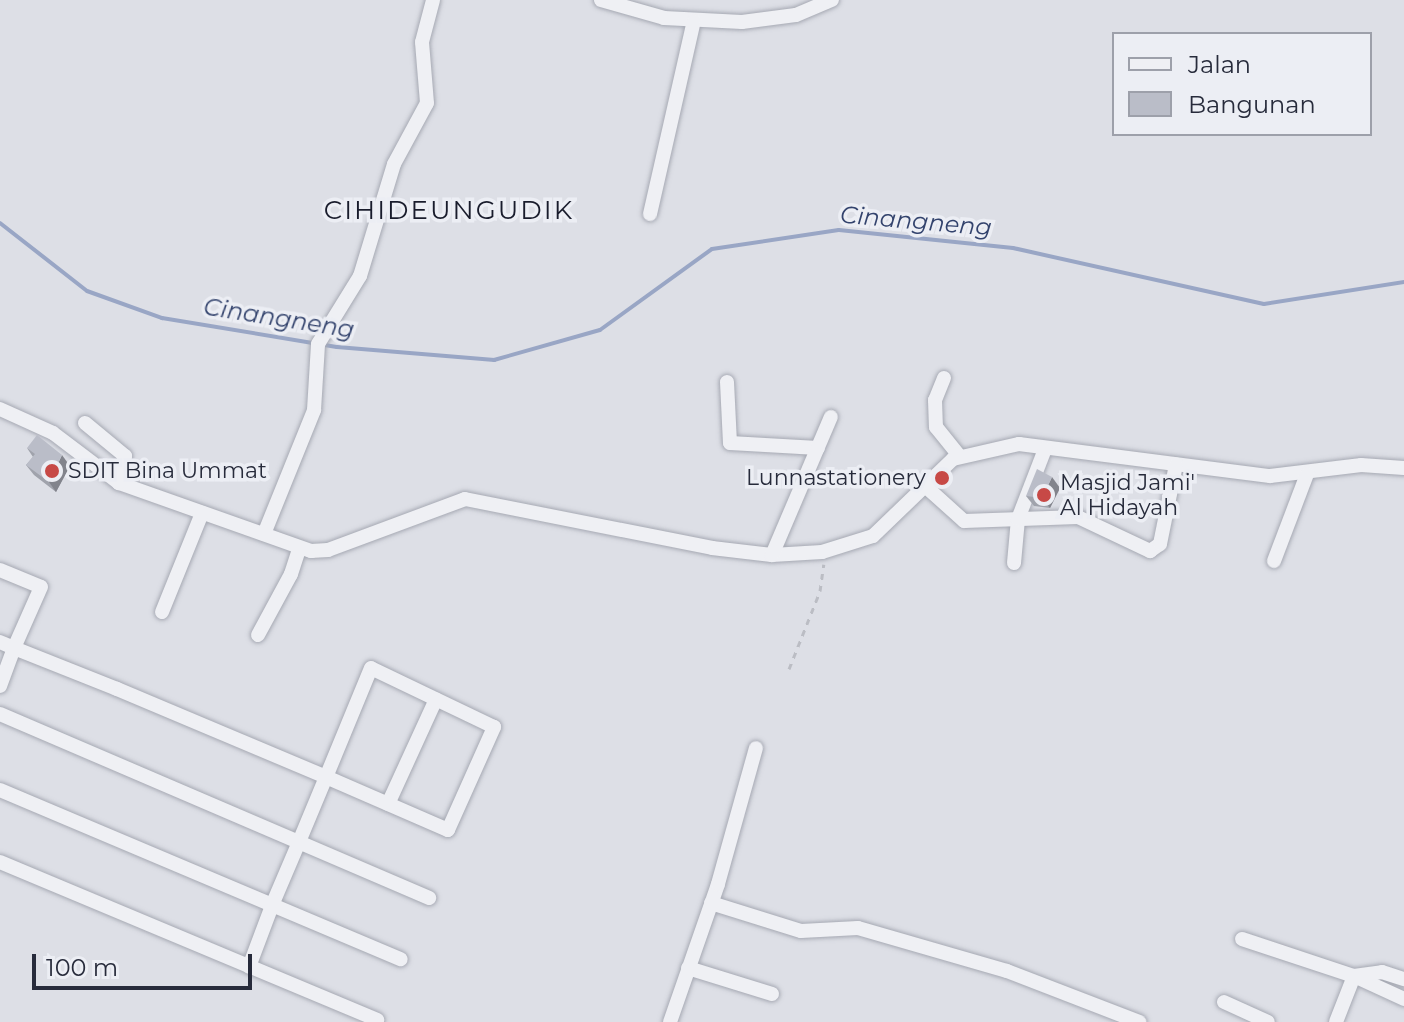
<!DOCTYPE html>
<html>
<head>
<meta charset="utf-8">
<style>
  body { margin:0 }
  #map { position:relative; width:1404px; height:1022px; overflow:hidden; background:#dddfe6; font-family:Montserrat,sans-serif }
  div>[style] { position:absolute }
  .stream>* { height:4px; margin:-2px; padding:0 2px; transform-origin:2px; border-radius:2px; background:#99a6c5 }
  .path>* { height:3px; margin-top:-1.5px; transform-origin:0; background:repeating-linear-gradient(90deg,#bbbdc4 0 6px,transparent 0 12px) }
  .roads { filter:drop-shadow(0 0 2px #a6a9b3) drop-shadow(0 0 2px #a6a9b3) }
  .minor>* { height:14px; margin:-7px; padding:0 7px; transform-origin:7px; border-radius:7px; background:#eff0f4 }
  .wall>* { inset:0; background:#a0a3ac }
  .shaded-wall>* { inset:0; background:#82848c }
  .building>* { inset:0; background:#babdc8 }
  .dots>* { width:22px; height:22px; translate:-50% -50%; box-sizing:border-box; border:4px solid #eceef4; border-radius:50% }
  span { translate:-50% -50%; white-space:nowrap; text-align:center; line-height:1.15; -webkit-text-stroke:7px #eceef4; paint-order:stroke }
  .poi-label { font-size:22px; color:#272b3b }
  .left { translate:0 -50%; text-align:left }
  .right { translate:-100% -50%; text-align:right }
  .water-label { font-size:24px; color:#33436d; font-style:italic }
  .quarter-label { font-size:26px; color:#191c2c; letter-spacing:2px }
  .legend { position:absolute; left:1112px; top:32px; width:260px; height:104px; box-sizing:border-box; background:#eceef4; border:2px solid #9da0aa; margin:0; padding:10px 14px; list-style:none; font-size:24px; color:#272b3b }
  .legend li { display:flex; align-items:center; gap:16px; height:40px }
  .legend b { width:40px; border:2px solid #9da0aa }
  .scale { position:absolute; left:32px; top:954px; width:220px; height:36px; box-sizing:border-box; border:4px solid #272b3b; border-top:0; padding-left:10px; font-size:24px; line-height:28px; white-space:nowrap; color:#272b3b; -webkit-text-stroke:6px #eceef4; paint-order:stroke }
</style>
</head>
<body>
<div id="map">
  <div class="stream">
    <i style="left:0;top:223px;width:110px;rotate:38deg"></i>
    <i style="left:87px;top:291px;width:80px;rotate:19.8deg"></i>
    <i style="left:162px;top:318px;width:177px;rotate:9.4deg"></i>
    <i style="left:337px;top:347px;width:158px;rotate:4.7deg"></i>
    <i style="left:494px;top:360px;width:110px;rotate:-15.8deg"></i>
    <i style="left:600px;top:330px;width:138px;rotate:-35.9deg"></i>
    <i style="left:712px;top:249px;width:128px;rotate:-8.5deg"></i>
    <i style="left:839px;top:230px;width:175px;rotate:5.9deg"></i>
    <i style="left:1013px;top:248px;width:257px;rotate:12.6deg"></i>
    <i style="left:1264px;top:304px;width:142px;rotate:-8.9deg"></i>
  </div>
  <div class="path">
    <i style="left:789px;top:669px;width:84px;rotate:-68.3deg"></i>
    <i style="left:820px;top:591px;width:27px;rotate:-82deg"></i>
  </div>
  <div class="roads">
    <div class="minor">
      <i style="left:601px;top:0;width:66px;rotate:15.9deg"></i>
      <i style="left:664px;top:18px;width:78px;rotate:2.9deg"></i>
      <i style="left:742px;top:22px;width:54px;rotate:-7.4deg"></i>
      <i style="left:796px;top:15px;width:39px;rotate:-23deg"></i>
      <i style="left:650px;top:214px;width:198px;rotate:-77.2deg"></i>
      <i style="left:944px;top:378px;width:24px;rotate:112deg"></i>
      <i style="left:935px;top:400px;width:27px;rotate:88deg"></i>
      <i style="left:936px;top:427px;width:38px;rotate:51deg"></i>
      <i style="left:727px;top:382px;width:61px;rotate:87.2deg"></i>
      <i style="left:730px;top:443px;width:88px;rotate:3.3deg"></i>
      <i style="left:0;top:409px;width:58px;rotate:24.4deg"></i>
      <i style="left:53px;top:433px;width:83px;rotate:37.1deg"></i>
      <i style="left:119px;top:483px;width:204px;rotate:19.5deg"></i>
      <i style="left:311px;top:551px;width:17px;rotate:-3deg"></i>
      <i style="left:328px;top:550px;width:146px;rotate:-20.4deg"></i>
      <i style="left:465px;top:499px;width:252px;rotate:11.2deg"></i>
      <i style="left:712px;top:548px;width:60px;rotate:6.7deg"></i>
      <i style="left:772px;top:555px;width:50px;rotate:-3.4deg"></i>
      <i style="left:822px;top:552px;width:53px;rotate:-17.4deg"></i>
      <i style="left:873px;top:536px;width:111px;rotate:-43.9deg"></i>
      <i style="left:953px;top:459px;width:68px;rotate:-12.8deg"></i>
      <i style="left:1019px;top:444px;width:253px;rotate:7.3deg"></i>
      <i style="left:1270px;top:476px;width:92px;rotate:-6.9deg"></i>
      <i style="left:1361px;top:465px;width:43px;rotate:4deg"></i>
      <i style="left:85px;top:423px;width:52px;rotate:39.5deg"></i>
      <i style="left:125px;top:456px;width:28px;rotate:103deg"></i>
      <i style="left:924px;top:485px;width:54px;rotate:42deg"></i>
      <i style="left:964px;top:521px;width:114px;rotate:-2deg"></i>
      <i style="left:1078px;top:517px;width:80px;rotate:25.3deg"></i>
      <i style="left:1150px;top:551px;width:12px;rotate:-35deg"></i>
      <i style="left:1160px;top:544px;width:81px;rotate:-78.6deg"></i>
      <i style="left:264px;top:534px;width:134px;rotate:-68deg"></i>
      <i style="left:314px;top:410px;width:66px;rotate:-86.5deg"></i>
      <i style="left:318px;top:344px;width:80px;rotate:-58.3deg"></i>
      <i style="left:360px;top:276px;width:117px;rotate:-73.1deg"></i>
      <i style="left:394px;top:164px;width:69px;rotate:-61.6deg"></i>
      <i style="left:427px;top:103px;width:61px;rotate:-94.7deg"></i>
      <i style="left:422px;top:42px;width:43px;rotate:-75.3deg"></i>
      <i style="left:772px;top:555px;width:150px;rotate:-66.9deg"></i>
      <i style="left:1274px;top:561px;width:93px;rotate:-69.2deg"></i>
      <i style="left:1014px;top:563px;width:44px;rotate:-84.8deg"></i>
      <i style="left:1018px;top:519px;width:75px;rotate:-68.9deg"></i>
      <i style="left:0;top:570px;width:44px;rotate:22.5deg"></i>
      <i style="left:41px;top:587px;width:67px;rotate:113.9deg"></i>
      <i style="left:14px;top:648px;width:15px;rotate:-157deg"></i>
      <i style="left:162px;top:612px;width:107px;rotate:-68deg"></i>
      <i style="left:258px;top:635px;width:69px;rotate:-61.6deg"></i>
      <i style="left:291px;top:574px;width:26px;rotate:-72deg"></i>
      <i style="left:0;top:686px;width:40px;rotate:-69.8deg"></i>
      <i style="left:14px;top:648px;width:111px;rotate:21.7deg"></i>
      <i style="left:117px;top:689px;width:227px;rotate:22.8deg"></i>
      <i style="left:326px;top:777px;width:133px;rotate:23.5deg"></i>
      <i style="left:448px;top:830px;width:113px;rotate:-65.9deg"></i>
      <i style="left:494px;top:727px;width:136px;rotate:-154.4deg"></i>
      <i style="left:371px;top:668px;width:118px;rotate:112.4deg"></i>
      <i style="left:326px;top:777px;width:70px;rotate:112.6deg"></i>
      <i style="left:299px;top:842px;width:66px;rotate:113.1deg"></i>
      <i style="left:273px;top:903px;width:68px;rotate:110.6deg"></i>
      <i style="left:0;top:714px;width:467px;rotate:23.2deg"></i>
      <i style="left:0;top:790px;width:435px;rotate:22.9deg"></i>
      <i style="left:388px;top:804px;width:115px;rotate:-65.4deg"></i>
      <i style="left:0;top:862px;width:409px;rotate:22.7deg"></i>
      <i style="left:711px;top:903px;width:94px;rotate:17.3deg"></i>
      <i style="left:801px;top:931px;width:57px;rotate:-3deg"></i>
      <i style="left:858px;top:928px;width:155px;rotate:16.1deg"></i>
      <i style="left:1007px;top:971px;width:142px;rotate:21.1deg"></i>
      <i style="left:1242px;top:939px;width:118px;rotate:18.3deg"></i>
      <i style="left:1354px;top:976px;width:49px;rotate:111.4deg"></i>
      <i style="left:688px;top:968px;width:88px;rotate:17.2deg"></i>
      <i style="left:1354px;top:976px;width:55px;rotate:24.7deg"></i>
      <i style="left:1354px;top:976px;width:28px;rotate:-8deg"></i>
      <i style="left:1382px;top:972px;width:23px;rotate:18deg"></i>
      <i style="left:1224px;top:1002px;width:48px;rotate:24.4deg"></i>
      <i style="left:670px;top:1022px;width:146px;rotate:-70.8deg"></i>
      <i style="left:718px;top:884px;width:141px;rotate:-74.4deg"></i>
    </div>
  </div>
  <div class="wall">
    <i style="clip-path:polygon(27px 448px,70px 466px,56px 492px,34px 475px,26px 465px,33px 457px)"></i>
    <i style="clip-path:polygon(1060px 488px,1050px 508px,1034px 506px,1026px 496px)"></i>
  </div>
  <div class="shaded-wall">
    <i style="clip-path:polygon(62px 455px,70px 466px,56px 492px,49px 482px)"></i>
    <i style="clip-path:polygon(1052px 477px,1060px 488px,1050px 508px,1042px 498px)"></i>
  </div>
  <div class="building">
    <i style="clip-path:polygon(37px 435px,62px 455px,49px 482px,26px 465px,35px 454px,27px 448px)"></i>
    <i style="clip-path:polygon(1037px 469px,1052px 477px,1042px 498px,1026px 496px)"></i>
  </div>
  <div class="dots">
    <i style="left:52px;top:471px;background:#c74946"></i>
    <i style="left:942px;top:478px;background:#c74946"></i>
    <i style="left:1044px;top:495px;background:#c74946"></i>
  </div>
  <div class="poi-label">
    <span class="left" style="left:68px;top:471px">SDIT Bina Ummat</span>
    <span class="right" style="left:926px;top:478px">Lunnastationery</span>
    <span class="left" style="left:1060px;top:495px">Masjid Jami'<br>Al Hidayah</span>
  </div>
  <div class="water-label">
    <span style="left:916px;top:221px;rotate:5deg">Cinangneng</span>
    <span style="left:279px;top:318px;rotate:9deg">Cinangneng</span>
  </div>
  <div class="quarter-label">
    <span style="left:449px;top:211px">CIHIDEUNGUDIK</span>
  </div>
  <ul class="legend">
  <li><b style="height:10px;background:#eff0f4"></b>Jalan</li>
  <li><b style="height:22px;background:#babdc8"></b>Bangunan</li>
  </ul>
  <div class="scale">100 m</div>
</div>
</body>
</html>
